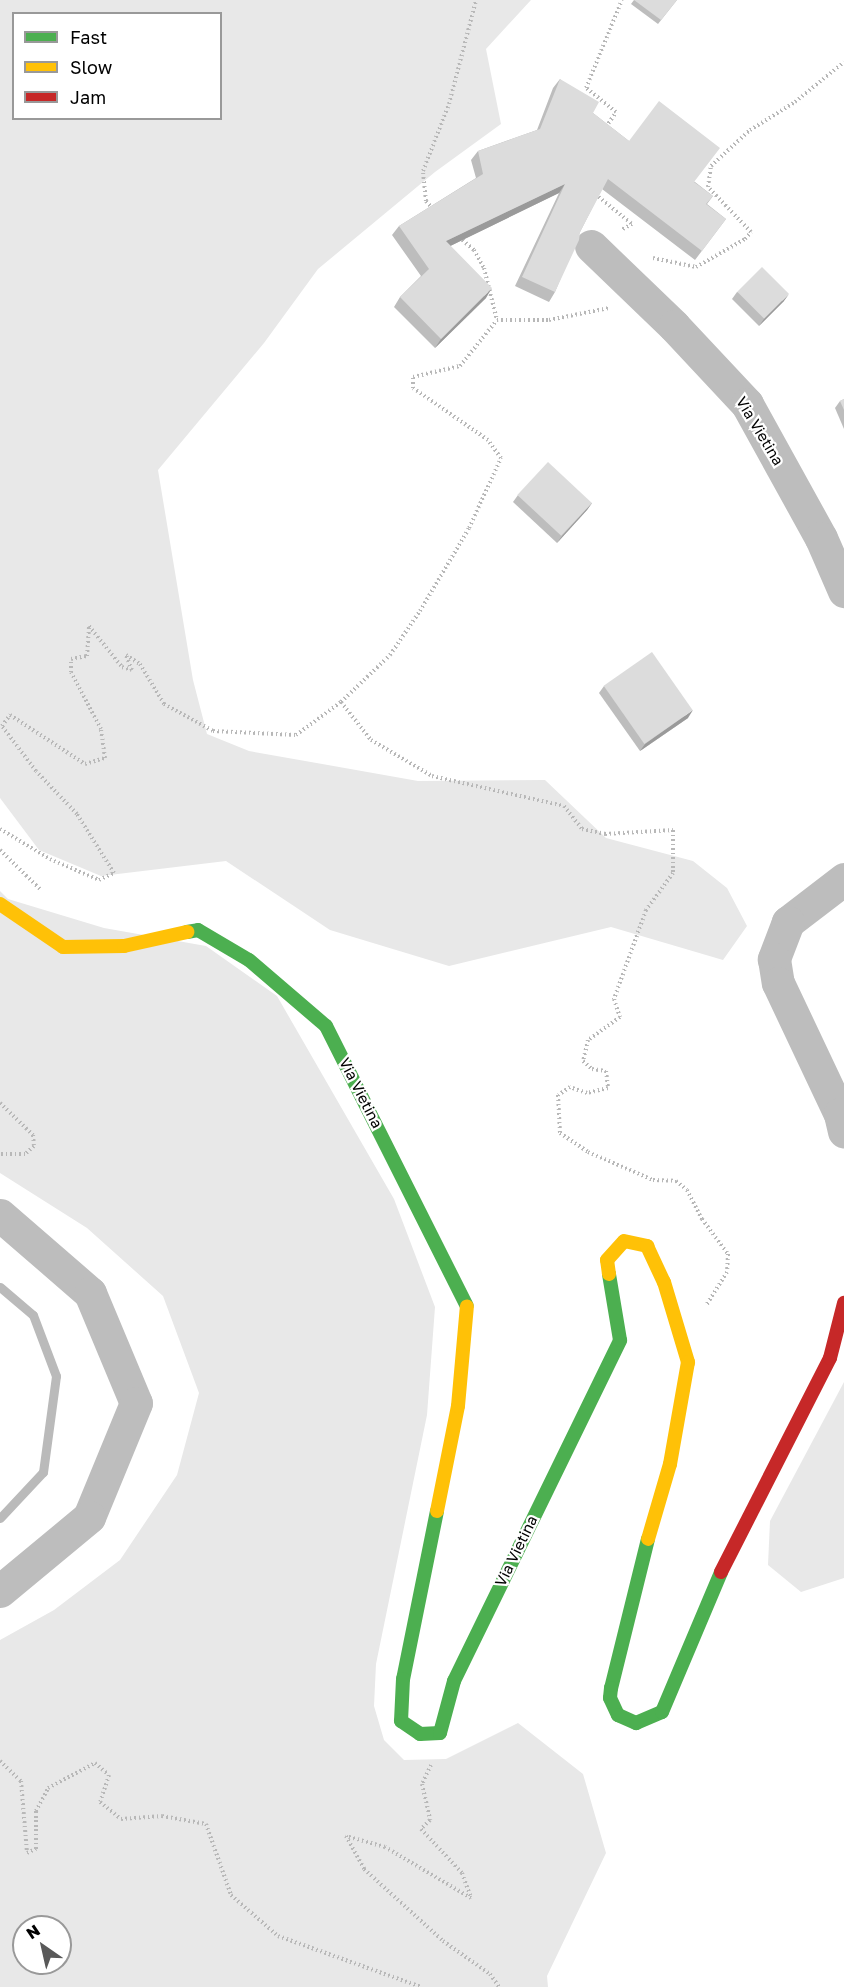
<!DOCTYPE html>
<html>
<head>
<meta charset="utf-8">
<style>
  body { margin:0 }
  #map { position:relative; width:844px; height:1987px; overflow:hidden; background:#fff; font-family:"Golos Text",sans-serif }
  div>[style] { position:absolute }
  .green>* { inset:0; background:#e8e8e8 }
  .stream>* { height:9px; margin:-4.5px; padding:0 4.5px; transform-origin:4.5px; border-radius:4.5px; background:#bababa }
  .path>* { height:4px; margin-top:-2px; transform-origin:0; background:repeating-linear-gradient(90deg,#b8b8b8 0 1.5px,transparent 0 4.5px) }
  .street>* { height:33px; margin:-16.5px; padding:0 16.5px; transform-origin:16.5px; border-radius:16.5px; background:#bdbdbd }
  .fast>* { height:14px; margin:-7px; padding:0 7px; transform-origin:7px; border-radius:7px; background:#4caf50 }
  .slow>* { height:14px; margin:-7px; padding:0 7px; transform-origin:7px; border-radius:7px; background:#ffc107 }
  .jam>* { height:14px; margin:-7px; padding:0 7px; transform-origin:7px; border-radius:7px; background:#c62828 }
  .wall>* { inset:0; background:#bdbdbd }
  .shaded-wall>* { inset:0; background:#9a9a9a }
  .building>* { inset:0; background:#dcdcdc; transform-origin:0 0 }
  span { translate:-50% -50%; white-space:nowrap; text-align:center; line-height:1.15; -webkit-text-stroke:4.5px #fff; paint-order:stroke }
  .street-label { font-size:15px; color:#000 }
  .legend { position:absolute; left:12px; top:12px; width:210px; height:108px; box-sizing:border-box; background:#fff; border:2px solid #999; margin:0; padding:8px 10px; list-style:none; font-size:18px; color:#000 }
  .legend li { display:flex; align-items:center; gap:12px; height:30px }
  .legend b { width:30px; border:2px solid #999 }
  .north { position:absolute; left:12px; top:1915px; width:60px; height:60px; box-sizing:border-box; background:#fff; border:2px solid #999; border-radius:50%; rotate:326deg; font-size:16px; font-weight:700; line-height:24px; text-align:center; color:#000 }
  .north::after { content:''; display:block; margin:auto; width:21px; height:27px; background:#595959; clip-path:polygon(50% 0,100% 100%,50% 72%,0 100%) }
</style>
</head>
<body>
<div id="map">
  <div class="green">
    <i style="clip-path:polygon(evenodd,0 0,531px 0,486px 49px,501px 124px,435px 172px,318px 269px,264px 343px,158px 470px,193px 680px,207px 734px,249px 751px,418px 781px,545px 780px,606px 838px,693px 861px,727px 888px,747px 926px,723px 960px,611px 927px,449px 966px,330px 930px,226px 861px,101px 876px,39px 850px,0 798px,0 0,14px 14px,220px 14px,220px 118px,14px 118px,14px 14px)"></i>
    <i style="clip-path:polygon(evenodd,0 891px,8px 899px,104px 928px,206px 946px,277px 996px,394px 1199px,435px 1307px,427px 1415px,376px 1664px,374px 1706px,384px 1740px,404px 1760px,446px 1759px,518px 1723px,583px 1774px,606px 1853px,547px 1976px,548px 1987px,0 1987px,0 1640px,54px 1610px,120px 1560px,177px 1475px,199px 1393px,163px 1296px,87px 1228px,0 1173px,0 891px,24px 1927px,60px 1927px,60px 1963px,24px 1963px,24px 1927px)"></i>
    <i style="clip-path:polygon(844px 1382px,844px 1578px,801px 1592px,768px 1565px,770px 1521px)"></i>
  </div>
  <div class="stream">
    <i style="left:0;top:1287px;width:43px;rotate:40.3deg"></i>
    <i style="left:33px;top:1315px;width:65px;rotate:69.3deg"></i>
    <i style="left:56px;top:1376px;width:97px;rotate:97.7deg"></i>
    <i style="left:43px;top:1472px;width:63px;rotate:133.1deg"></i>
  </div>
  <div class="path">
    <i style="left:606px;top:127px;width:18px;rotate:-56deg"></i>
    <i style="left:616px;top:112px;width:38px;rotate:-141deg"></i>
    <i style="left:586px;top:88px;width:95px;rotate:-67.8deg"></i>
    <i style="left:595px;top:194px;width:48px;rotate:39deg"></i>
    <i style="left:632px;top:224px;width:13px;rotate:151deg"></i>
    <i style="left:433px;top:209px;width:11px;rotate:-131deg"></i>
    <i style="left:426px;top:201px;width:30px;rotate:-96deg"></i>
    <i style="left:423px;top:171px;width:72px;rotate:-68.8deg"></i>
    <i style="left:449px;top:104px;width:107px;rotate:-75.4deg"></i>
    <i style="left:459px;top:237px;width:20px;rotate:41deg"></i>
    <i style="left:474px;top:250px;width:21px;rotate:61deg"></i>
    <i style="left:484px;top:268px;width:54px;rotate:76deg"></i>
    <i style="left:653px;top:258px;width:44px;rotate:11.8deg"></i>
    <i style="left:696px;top:267px;width:56px;rotate:-29.7deg"></i>
    <i style="left:745px;top:239px;width:9px;rotate:-49deg"></i>
    <i style="left:751px;top:232px;width:62px;rotate:-133.7deg"></i>
    <i style="left:708px;top:187px;width:21px;rotate:-82deg"></i>
    <i style="left:711px;top:166px;width:53px;rotate:-42.7deg"></i>
    <i style="left:750px;top:130px;width:53px;rotate:-31.9deg"></i>
    <i style="left:795px;top:102px;width:63px;rotate:-39.2deg"></i>
    <i style="left:341px;top:702px;width:48px;rotate:51.7deg"></i>
    <i style="left:371px;top:740px;width:71px;rotate:30.5deg"></i>
    <i style="left:432px;top:776px;width:135px;rotate:12.8deg"></i>
    <i style="left:564px;top:806px;width:29px;rotate:52deg"></i>
    <i style="left:582px;top:829px;width:24px;rotate:12deg"></i>
    <i style="left:605px;top:834px;width:68px;rotate:-3.4deg"></i>
    <i style="left:673px;top:830px;width:43px;rotate:90deg"></i>
    <i style="left:673px;top:873px;width:46px;rotate:126.1deg"></i>
    <i style="left:646px;top:910px;width:95px;rotate:109.8deg"></i>
    <i style="left:614px;top:999px;width:19px;rotate:72deg"></i>
    <i style="left:620px;top:1017px;width:39px;rotate:144deg"></i>
    <i style="left:588px;top:1040px;width:22px;rotate:103deg"></i>
    <i style="left:583px;top:1061px;width:12px;rotate:42deg"></i>
    <i style="left:592px;top:1069px;width:14px;rotate:8deg"></i>
    <i style="left:606px;top:1071px;width:17px;rotate:83deg"></i>
    <i style="left:608px;top:1088px;width:22px;rotate:167deg"></i>
    <i style="left:587px;top:1093px;width:18px;rotate:-161deg"></i>
    <i style="left:570px;top:1087px;width:14px;rotate:146deg"></i>
    <i style="left:558px;top:1095px;width:38px;rotate:87deg"></i>
    <i style="left:560px;top:1133px;width:34px;rotate:34deg"></i>
    <i style="left:588px;top:1152px;width:71px;rotate:23.3deg"></i>
    <i style="left:653px;top:1180px;width:23px;rotate:2deg"></i>
    <i style="left:676px;top:1181px;width:14px;rotate:39deg"></i>
    <i style="left:687px;top:1190px;width:33px;rotate:63deg"></i>
    <i style="left:702px;top:1219px;width:44px;rotate:53.4deg"></i>
    <i style="left:728px;top:1254px;width:18px;rotate:93deg"></i>
    <i style="left:727px;top:1272px;width:39px;rotate:122deg"></i>
    <i style="left:0;top:829px;width:58px;rotate:31deg"></i>
    <i style="left:50px;top:859px;width:53px;rotate:23.2deg"></i>
    <i style="left:99px;top:880px;width:17px;rotate:-25deg"></i>
    <i style="left:114px;top:873px;width:70px;rotate:-122.1deg"></i>
    <i style="left:77px;top:814px;width:59px;rotate:-133.6deg"></i>
    <i style="left:36px;top:771px;width:56px;rotate:-127.1deg"></i>
    <i style="left:2px;top:726px;width:14px;rotate:-54deg"></i>
    <i style="left:10px;top:715px;width:90px;rotate:33.2deg"></i>
    <i style="left:85px;top:764px;width:21px;rotate:-17deg"></i>
    <i style="left:105px;top:758px;width:29px;rotate:-98deg"></i>
    <i style="left:101px;top:729px;width:64px;rotate:-117.8deg"></i>
    <i style="left:71px;top:672px;width:13px;rotate:-90deg"></i>
    <i style="left:71px;top:659px;width:16px;rotate:-11deg"></i>
    <i style="left:87px;top:656px;width:30px;rotate:-86deg"></i>
    <i style="left:89px;top:626px;width:53px;rotate:51.2deg"></i>
    <i style="left:122px;top:667px;width:10px;rotate:17deg"></i>
    <i style="left:132px;top:670px;width:16px;rotate:-112deg"></i>
    <i style="left:126px;top:655px;width:17px;rotate:33deg"></i>
    <i style="left:140px;top:664px;width:47px;rotate:59deg"></i>
    <i style="left:164px;top:704px;width:56px;rotate:28.9deg"></i>
    <i style="left:213px;top:731px;width:83px;rotate:2.8deg"></i>
    <i style="left:296px;top:735px;width:56px;rotate:-36.3deg"></i>
    <i style="left:341px;top:702px;width:68px;rotate:-43.8deg"></i>
    <i style="left:390px;top:655px;width:53px;rotate:-55.7deg"></i>
    <i style="left:420px;top:611px;width:96px;rotate:-59.4deg"></i>
    <i style="left:469px;top:528px;width:77px;rotate:-65.4deg"></i>
    <i style="left:501px;top:458px;width:22px;rotate:-126deg"></i>
    <i style="left:488px;top:440px;width:91px;rotate:-145.3deg"></i>
    <i style="left:413px;top:388px;width:11px;rotate:-90deg"></i>
    <i style="left:413px;top:377px;width:48px;rotate:-13.2deg"></i>
    <i style="left:460px;top:366px;width:59px;rotate:-51.2deg"></i>
    <i style="left:497px;top:320px;width:52px"></i>
    <i style="left:549px;top:320px;width:61px;rotate:-11.3deg"></i>
    <i style="left:0;top:850px;width:56px;rotate:44.3deg"></i>
    <i style="left:0;top:1103px;width:46px;rotate:44.1deg"></i>
    <i style="left:33px;top:1135px;width:11px;rotate:85deg"></i>
    <i style="left:34px;top:1146px;width:12px;rotate:138deg"></i>
    <i style="left:25px;top:1154px;width:25px;rotate:180deg"></i>
    <i style="left:0;top:1761px;width:29px;rotate:44deg"></i>
    <i style="left:21px;top:1781px;width:72px;rotate:85.2deg"></i>
    <i style="left:27px;top:1853px;width:10px;rotate:-24deg"></i>
    <i style="left:36px;top:1849px;width:38px;rotate:-90deg"></i>
    <i style="left:36px;top:1811px;width:26px;rotate:-62deg"></i>
    <i style="left:48px;top:1788px;width:53px;rotate:-28deg"></i>
    <i style="left:95px;top:1763px;width:18px;rotate:41deg"></i>
    <i style="left:109px;top:1775px;width:28px;rotate:108deg"></i>
    <i style="left:100px;top:1802px;width:27px;rotate:39deg"></i>
    <i style="left:121px;top:1819px;width:41px;rotate:-4.2deg"></i>
    <i style="left:162px;top:1816px;width:45px;rotate:10.3deg"></i>
    <i style="left:206px;top:1824px;width:75px;rotate:70.6deg"></i>
    <i style="left:231px;top:1895px;width:62px;rotate:41.1deg"></i>
    <i style="left:278px;top:1936px;width:152px;rotate:19.6deg"></i>
    <i style="left:431px;top:1765px;width:21px;rotate:115deg"></i>
    <i style="left:422px;top:1784px;width:37px;rotate:77deg"></i>
    <i style="left:430px;top:1820px;width:13px;rotate:135deg"></i>
    <i style="left:421px;top:1829px;width:60px;rotate:47deg"></i>
    <i style="left:462px;top:1873px;width:27px;rotate:70deg"></i>
    <i style="left:471px;top:1898px;width:100px;rotate:-149.3deg"></i>
    <i style="left:385px;top:1847px;width:41px;rotate:-164.2deg"></i>
    <i style="left:346px;top:1836px;width:38px;rotate:61deg"></i>
    <i style="left:364px;top:1869px;width:107px;rotate:42.3deg"></i>
    <i style="left:443px;top:1941px;width:57px;rotate:35.1deg"></i>
    <i style="left:490px;top:1974px;width:16px;rotate:55deg"></i>
  </div>
  <div class="street">
    <i style="left:591px;top:246px;width:115px;rotate:43.9deg"></i>
    <i style="left:674px;top:326px;width:107px;rotate:46.9deg"></i>
    <i style="left:747px;top:404px;width:153px;rotate:61.1deg"></i>
    <i style="left:821px;top:538px;width:58px;rotate:66.5deg"></i>
    <i style="left:844px;top:879px;width:71px;rotate:142.5deg"></i>
    <i style="left:788px;top:922px;width:40px;rotate:111deg"></i>
    <i style="left:774px;top:959px;width:24px;rotate:81deg"></i>
    <i style="left:778px;top:983px;width:145px;rotate:64.7deg"></i>
    <i style="left:840px;top:1114px;width:18px;rotate:77deg"></i>
    <i style="left:0;top:1215px;width:119px;rotate:40.9deg"></i>
    <i style="left:90px;top:1293px;width:119px;rotate:67.3deg"></i>
    <i style="left:136px;top:1403px;width:123px;rotate:112.4deg"></i>
    <i style="left:89px;top:1517px;width:116px;rotate:140.3deg"></i>
  </div>
  <div class="fast">
    <i style="left:187px;top:932px;width:11px;rotate:-10deg"></i>
    <i style="left:198px;top:930px;width:59px;rotate:30.5deg"></i>
    <i style="left:249px;top:960px;width:101px;rotate:40.6deg"></i>
    <i style="left:326px;top:1026px;width:313px;rotate:63.3deg"></i>
    <i style="left:437px;top:1511px;width:171px;rotate:101.4deg"></i>
    <i style="left:403px;top:1679px;width:42px;rotate:92.7deg"></i>
    <i style="left:401px;top:1721px;width:23px;rotate:34deg"></i>
    <i style="left:420px;top:1734px;width:20px;rotate:-3deg"></i>
    <i style="left:440px;top:1733px;width:54px;rotate:-74.9deg"></i>
    <i style="left:454px;top:1681px;width:379px;rotate:-64deg"></i>
    <i style="left:620px;top:1340px;width:67px;rotate:-99.5deg"></i>
    <i style="left:648px;top:1539px;width:154px;rotate:103.9deg"></i>
    <i style="left:611px;top:1688px;width:10px;rotate:96deg"></i>
    <i style="left:610px;top:1698px;width:19px;rotate:65deg"></i>
    <i style="left:618px;top:1715px;width:20px;rotate:24deg"></i>
    <i style="left:636px;top:1723px;width:28px;rotate:-23deg"></i>
    <i style="left:662px;top:1712px;width:152px;rotate:-67.1deg"></i>
  </div>
  <div class="slow">
    <i style="left:0;top:904px;width:76px;rotate:34.3deg"></i>
    <i style="left:63px;top:947px;width:61px;rotate:-0.9deg"></i>
    <i style="left:124px;top:946px;width:65px;rotate:-12.5deg"></i>
    <i style="left:609px;top:1274px;width:14px;rotate:-98deg"></i>
    <i style="left:607px;top:1260px;width:25px;rotate:-48deg"></i>
    <i style="left:624px;top:1241px;width:24px;rotate:12deg"></i>
    <i style="left:647px;top:1246px;width:40px;rotate:65deg"></i>
    <i style="left:664px;top:1282px;width:84px;rotate:73.3deg"></i>
    <i style="left:688px;top:1362px;width:104px;rotate:100deg"></i>
    <i style="left:670px;top:1464px;width:78px;rotate:106.3deg"></i>
    <i style="left:437px;top:1511px;width:107px;rotate:-78.7deg"></i>
    <i style="left:458px;top:1406px;width:100px;rotate:-84.9deg"></i>
  </div>
  <div class="jam">
    <i style="left:721px;top:1572px;width:240px;rotate:-63deg"></i>
    <i style="left:830px;top:1358px;width:57px;rotate:-75.7deg"></i>
  </div>
  <div class="wall">
    <i style="clip-path:polygon(634px 0,677px 0,658px 24px,631px 4px)"></i>
    <i style="clip-path:polygon(560px 79px,593px 113px,629px 141px,695px 182px,713px 196px,707px 204px,726px 219px,695px 260px,602px 189px,580px 232px,555px 292px,549px 302px,515px 286px,559px 193px,450px 246px,486px 298px,435px 348px,394px 307px,400px 297px,421px 276px,392px 235px,399px 226px,476px 178px,471px 160px,478px 151px,537px 130px,553px 88px)"></i>
    <i style="clip-path:polygon(737px 292px,784px 301px,759px 326px,732px 299px)"></i>
    <i style="clip-path:polygon(844px 399px,844px 429px,835px 408px,840px 401px)"></i>
    <i style="clip-path:polygon(518px 495px,592px 503px,587px 510px,557px 543px,513px 502px)"></i>
    <i style="clip-path:polygon(604px 686px,688px 718px,640px 751px,599px 693px)"></i>
  </div>
  <div class="shaded-wall">
    <i style="clip-path:polygon(565px 184px,559px 193px,440px 251px,446px 241px)"></i>
    <i style="clip-path:polygon(492px 288px,486px 298px,435px 348px,441px 339px)"></i>
    <i style="clip-path:polygon(789px 294px,784px 301px,759px 326px,764px 319px)"></i>
    <i style="clip-path:polygon(592px 503px,587px 510px,557px 543px,562px 536px)"></i>
    <i style="clip-path:polygon(693px 710px,688px 718px,640px 751px,645px 744px)"></i>
  </div>
  <div class="building">
    <i style="clip-path:polygon(634px 0,677px 0,661px 20px)"></i>
    <i style="clip-path:polygon(560px 79px,599px 102px,593px 113px,629px 141px,659px 101px,720px 148px,694px 182px,713px 196px,706px 204px,726px 219px,702px 251px,608px 179px,580px 232px,579px 240px,555px 292px,522px 277px,565px 184px,446px 241px,492px 288px,441px 339px,400px 297px,429px 269px,399px 226px,483px 174px,478px 151px,540px 129px)"></i>
    <i style="left:762px;top:267px;width:38px;height:35px;rotate:45deg"></i>
    <i style="clip-path:polygon(844px 399px,844px 410px,840px 401px)"></i>
    <i style="left:548px;top:462px;width:60px;height:45px;rotate:43deg"></i>
    <i style="left:652px;top:652px;width:71px;height:59px;rotate:55deg"></i>
  </div>
  <div class="street-label">
    <span style="left:760px;top:431px;rotate:59deg">Via Vietina</span>
    <span style="left:361px;top:1093px;rotate:63deg">Via Vietina</span>
    <span style="left:516px;top:1551px;rotate:-64deg">Via Vietina</span>
  </div>
  <ul class="legend">
  <li><b style="height:8px;background:#4caf50"></b>Fast</li>
  <li><b style="height:8px;background:#ffc107"></b>Slow</li>
  <li><b style="height:8px;background:#c62828"></b>Jam</li>
  </ul>
  <div class="north">N</div>
</div>
</body>
</html>
